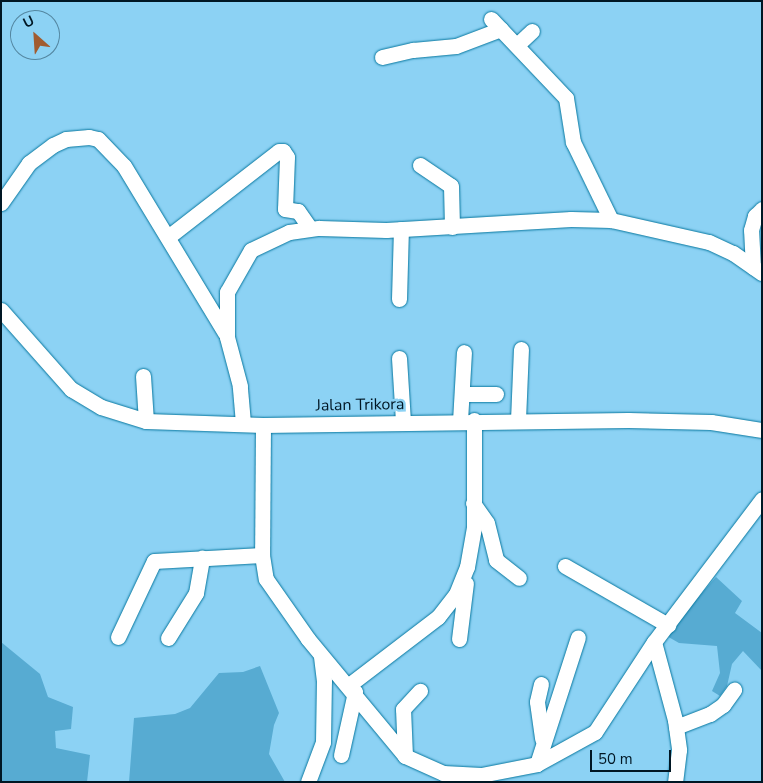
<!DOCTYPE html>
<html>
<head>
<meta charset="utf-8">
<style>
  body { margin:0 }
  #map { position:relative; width:763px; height:783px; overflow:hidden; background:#8cd2f4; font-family:"Nunito Sans",sans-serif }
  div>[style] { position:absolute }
  .green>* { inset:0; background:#57abd2 }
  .roads { filter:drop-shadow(0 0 1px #07779f) drop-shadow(0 0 1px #07779f) }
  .minor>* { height:15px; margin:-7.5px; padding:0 7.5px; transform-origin:7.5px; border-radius:7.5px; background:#fff }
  span { translate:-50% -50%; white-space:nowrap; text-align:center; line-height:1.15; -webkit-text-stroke:5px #8cd2f4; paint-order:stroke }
  .street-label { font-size:16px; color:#001724 }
  .frame { position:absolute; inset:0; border:2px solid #001724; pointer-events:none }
  .north { position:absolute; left:10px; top:10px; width:50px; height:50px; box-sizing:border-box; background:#8cd2f4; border:1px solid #5487a1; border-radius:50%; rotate:334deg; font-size:14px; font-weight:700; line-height:20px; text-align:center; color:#001724 }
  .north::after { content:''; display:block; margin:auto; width:18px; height:22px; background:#a15c30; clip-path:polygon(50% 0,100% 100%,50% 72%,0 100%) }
  .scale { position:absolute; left:590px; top:750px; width:81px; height:22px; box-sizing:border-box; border:2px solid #001724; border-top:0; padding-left:6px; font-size:15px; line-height:18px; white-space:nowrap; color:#001724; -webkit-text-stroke:4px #8cd2f4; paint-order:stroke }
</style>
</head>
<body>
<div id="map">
  <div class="green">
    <i style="clip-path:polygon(716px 577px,742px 601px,735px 613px,762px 633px,762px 671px,743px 651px,732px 664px,727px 686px,720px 696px,712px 691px,720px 673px,717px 646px,679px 643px,665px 635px)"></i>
    <i style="clip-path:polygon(1px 642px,40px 674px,48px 697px,73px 707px,71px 729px,55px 731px,56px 748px,90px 755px,87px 782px,1px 782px)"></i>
    <i style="clip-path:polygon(260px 666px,279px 713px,274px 725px,269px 754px,285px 782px,129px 782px,134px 718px,175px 714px,190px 708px,219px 673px,243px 672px)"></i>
  </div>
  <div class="roads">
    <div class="minor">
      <i style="left:491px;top:19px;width:109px;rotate:46.5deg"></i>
      <i style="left:566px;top:98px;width:45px;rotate:81deg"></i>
      <i style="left:573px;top:142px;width:87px;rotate:64deg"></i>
      <i style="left:518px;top:44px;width:19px;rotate:-43deg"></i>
      <i style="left:382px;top:57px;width:32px;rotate:-13deg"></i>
      <i style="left:413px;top:50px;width:43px;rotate:-5.3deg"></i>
      <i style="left:456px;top:46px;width:48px;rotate:-20.7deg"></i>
      <i style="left:420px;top:165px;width:37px;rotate:34deg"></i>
      <i style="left:451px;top:186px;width:41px;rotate:88.6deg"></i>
      <i style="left:1px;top:203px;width:49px;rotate:-55deg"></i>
      <i style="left:29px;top:163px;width:30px;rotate:-37deg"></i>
      <i style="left:53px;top:145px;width:14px;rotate:-25deg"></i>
      <i style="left:66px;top:139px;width:23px;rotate:-5deg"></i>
      <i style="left:89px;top:137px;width:9px;rotate:13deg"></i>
      <i style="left:98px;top:139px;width:37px;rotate:46deg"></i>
      <i style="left:124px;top:166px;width:195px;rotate:58.8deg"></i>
      <i style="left:168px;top:237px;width:140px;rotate:-37.8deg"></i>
      <i style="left:279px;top:151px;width:4px"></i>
      <i style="left:283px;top:151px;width:7px;rotate:56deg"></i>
      <i style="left:287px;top:157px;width:52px;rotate:92.2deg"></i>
      <i style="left:285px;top:209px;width:13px;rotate:9deg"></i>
      <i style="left:298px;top:211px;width:21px;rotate:55deg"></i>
      <i style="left:753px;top:267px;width:37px;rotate:-93deg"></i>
      <i style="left:751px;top:230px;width:15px;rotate:-74deg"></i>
      <i style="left:755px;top:216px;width:10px;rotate:-45deg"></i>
      <i style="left:399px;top:299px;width:70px;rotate:-88.4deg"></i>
      <i style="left:1px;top:310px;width:106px;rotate:48.5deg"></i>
      <i style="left:71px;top:389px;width:35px;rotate:31deg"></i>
      <i style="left:101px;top:407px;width:47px;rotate:17.3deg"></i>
      <i style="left:146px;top:421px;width:117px;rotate:2deg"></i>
      <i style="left:263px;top:425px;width:365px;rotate:-0.8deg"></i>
      <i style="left:628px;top:420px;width:83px;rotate:1.4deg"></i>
      <i style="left:711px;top:422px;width:52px;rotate:8.9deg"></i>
      <i style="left:399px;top:358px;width:64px;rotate:86.4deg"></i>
      <i style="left:143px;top:376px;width:45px;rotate:86.2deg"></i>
      <i style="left:462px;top:394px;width:34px"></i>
      <i style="left:518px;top:420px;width:71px;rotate:-87.6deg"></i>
      <i style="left:460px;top:421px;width:69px;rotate:-86.7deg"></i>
      <i style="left:243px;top:423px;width:37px;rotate:-95deg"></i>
      <i style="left:240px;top:386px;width:51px;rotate:-104.9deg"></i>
      <i style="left:227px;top:337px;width:45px;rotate:-90deg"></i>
      <i style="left:227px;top:292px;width:48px;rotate:-60.3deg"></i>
      <i style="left:251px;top:250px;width:42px;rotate:-25.3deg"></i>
      <i style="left:289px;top:232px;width:30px;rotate:-8deg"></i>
      <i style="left:319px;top:228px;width:67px;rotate:1.7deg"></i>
      <i style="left:386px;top:230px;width:185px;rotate:-3.4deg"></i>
      <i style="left:571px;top:219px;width:40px;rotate:1.4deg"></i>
      <i style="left:611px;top:220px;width:100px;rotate:12.7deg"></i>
      <i style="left:709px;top:242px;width:26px;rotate:25deg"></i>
      <i style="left:733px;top:253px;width:35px;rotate:35deg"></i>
      <i style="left:263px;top:425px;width:130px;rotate:90.4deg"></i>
      <i style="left:262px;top:555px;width:24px;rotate:81deg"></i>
      <i style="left:266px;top:579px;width:73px;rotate:55deg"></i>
      <i style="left:308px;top:639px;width:152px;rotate:50.3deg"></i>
      <i style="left:405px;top:756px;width:42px;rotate:24.1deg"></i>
      <i style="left:443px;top:773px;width:38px;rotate:3deg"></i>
      <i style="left:481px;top:775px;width:57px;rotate:-11.1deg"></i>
      <i style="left:537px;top:764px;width:66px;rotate:-28.9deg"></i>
      <i style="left:595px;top:732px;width:108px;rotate:-56.8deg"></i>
      <i style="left:654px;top:642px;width:179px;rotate:-52.9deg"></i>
      <i style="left:473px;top:503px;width:24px;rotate:55deg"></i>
      <i style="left:487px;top:523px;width:38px;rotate:76deg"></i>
      <i style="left:496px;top:560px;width:29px;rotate:38deg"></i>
      <i style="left:565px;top:566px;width:119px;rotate:29.8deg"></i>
      <i style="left:118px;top:637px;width:84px;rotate:-64.7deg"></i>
      <i style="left:154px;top:561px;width:108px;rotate:-3.2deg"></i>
      <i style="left:168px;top:638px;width:53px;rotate:-58.1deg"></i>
      <i style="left:196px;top:593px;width:36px;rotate:-80deg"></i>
      <i style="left:459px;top:639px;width:56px;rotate:-82.9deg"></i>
      <i style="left:654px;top:642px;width:81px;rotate:74.9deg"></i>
      <i style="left:675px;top:720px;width:30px;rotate:82deg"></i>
      <i style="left:679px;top:750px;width:32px;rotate:97deg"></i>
      <i style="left:541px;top:684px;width:18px;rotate:103deg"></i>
      <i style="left:537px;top:702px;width:37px;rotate:82deg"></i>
      <i style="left:349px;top:685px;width:112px;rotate:-37.4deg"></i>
      <i style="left:438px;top:617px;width:29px;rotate:-52deg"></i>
      <i style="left:456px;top:594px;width:29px;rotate:-68deg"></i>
      <i style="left:467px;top:567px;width:40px;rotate:-80deg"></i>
      <i style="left:474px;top:528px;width:108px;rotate:-90deg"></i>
      <i style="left:676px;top:727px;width:36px;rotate:-21deg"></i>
      <i style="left:710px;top:714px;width:16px;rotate:-35deg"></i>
      <i style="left:723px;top:705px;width:19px;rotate:-54deg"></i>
      <i style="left:341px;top:755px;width:65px;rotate:-77.5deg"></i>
      <i style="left:405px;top:756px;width:47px;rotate:-92.4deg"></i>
      <i style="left:403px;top:709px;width:25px;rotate:-47deg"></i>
      <i style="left:537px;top:764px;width:133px;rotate:-72.1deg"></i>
      <i style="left:308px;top:782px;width:43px;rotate:-69.4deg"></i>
      <i style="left:323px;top:742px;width:61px;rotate:-89.1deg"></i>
      <i style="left:324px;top:681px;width:26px;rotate:-97deg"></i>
    </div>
  </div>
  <div class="street-label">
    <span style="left:360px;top:405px;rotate:-1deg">Jalan Trikora</span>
  </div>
  <div class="frame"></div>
  <div class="north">U</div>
  <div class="scale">50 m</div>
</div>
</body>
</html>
